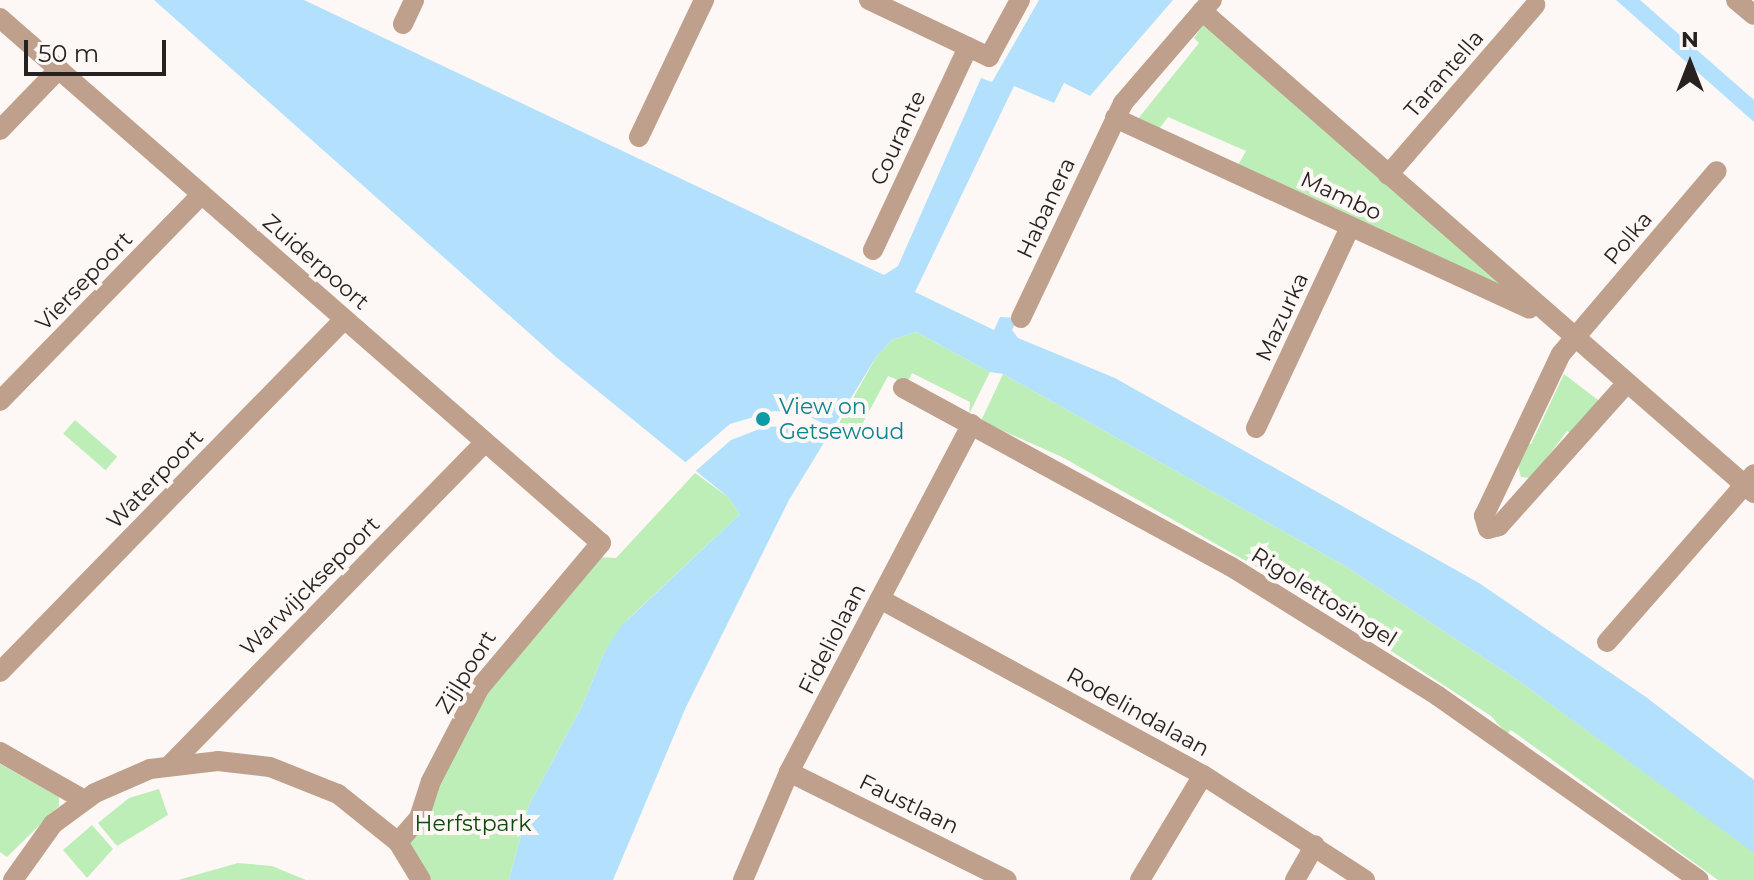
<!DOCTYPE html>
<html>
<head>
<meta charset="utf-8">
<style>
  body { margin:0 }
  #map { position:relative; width:1754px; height:880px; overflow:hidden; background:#fdf8f5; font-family:Montserrat,sans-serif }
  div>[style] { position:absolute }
  .green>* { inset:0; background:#bdeeb8; transform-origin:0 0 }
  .water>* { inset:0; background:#b3e1fd }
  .pier>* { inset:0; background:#fdf8f5 }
  .street>* { height:20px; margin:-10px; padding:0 10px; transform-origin:10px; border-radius:10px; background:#bfa08c }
  .dots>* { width:22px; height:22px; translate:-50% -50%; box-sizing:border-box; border:4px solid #fdf8f5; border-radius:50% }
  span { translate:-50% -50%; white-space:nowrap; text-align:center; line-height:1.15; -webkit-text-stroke:8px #fdf8f5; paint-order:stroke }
  .street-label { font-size:22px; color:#272220 }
  .culture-label { font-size:22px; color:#0d838f }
  .left { translate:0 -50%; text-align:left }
  .park-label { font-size:22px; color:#11490d }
  .north { position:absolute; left:1650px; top:24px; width:80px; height:80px; -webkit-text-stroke:6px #fdf8f5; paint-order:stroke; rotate:0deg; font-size:22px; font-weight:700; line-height:32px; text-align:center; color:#272220 }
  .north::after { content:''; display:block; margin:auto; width:28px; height:36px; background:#272220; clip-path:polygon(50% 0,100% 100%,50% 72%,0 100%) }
  .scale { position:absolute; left:24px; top:40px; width:142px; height:36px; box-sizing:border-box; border:4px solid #272220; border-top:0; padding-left:10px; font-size:24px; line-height:28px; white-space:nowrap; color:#272220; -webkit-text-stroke:6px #fdf8f5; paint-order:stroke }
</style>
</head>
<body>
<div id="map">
  <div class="green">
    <i style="clip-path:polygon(1203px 25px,1509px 291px,1238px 165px,1246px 151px,1168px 117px,1159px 129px,1137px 120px,1199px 43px,1194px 38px)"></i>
    <i style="clip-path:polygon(916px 332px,990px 372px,969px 414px,970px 402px,912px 373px,907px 384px,888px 376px,858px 432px,837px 427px,876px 357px,892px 340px)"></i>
    <i style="clip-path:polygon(1003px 374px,1345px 566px,1516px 679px,1754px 852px,1754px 880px,1718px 880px,1511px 730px,1507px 734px,1491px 716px,1299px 591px,1062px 457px,981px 421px)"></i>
    <i style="clip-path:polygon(1564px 374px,1602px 403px,1572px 435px,1567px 431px,1532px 478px,1521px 477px,1518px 466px,1524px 443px,1531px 444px)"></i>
    <i style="left:75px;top:420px;width:56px;height:18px;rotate:41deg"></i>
    <i style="clip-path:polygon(695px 473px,728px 497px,740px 514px,628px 619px,605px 651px,582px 706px,529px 805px,509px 880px,426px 880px,406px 843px,485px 691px,598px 557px,616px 558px)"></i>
    <i style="clip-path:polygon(0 764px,59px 797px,59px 806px,7px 857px,0 852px)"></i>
    <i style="clip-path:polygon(159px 789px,168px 815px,117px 846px,98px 823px,129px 798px)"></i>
    <i style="clip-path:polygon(92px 825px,113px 849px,87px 878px,63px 850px)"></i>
    <i style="clip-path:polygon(238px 863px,272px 866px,306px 880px,178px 880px)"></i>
  </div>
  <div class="water">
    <i style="clip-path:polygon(154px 0,304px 0,884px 275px,898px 266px,981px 78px,992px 82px,1039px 0,1173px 0,1090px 96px,1064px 83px,1054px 103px,1014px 86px,915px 292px,994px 330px,1000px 317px,1018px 318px,1012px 330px,1018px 338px,1115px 378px,1479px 583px,1646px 697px,1754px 780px,1754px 853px,1516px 679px,1345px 566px,1003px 374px,990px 372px,916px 332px,892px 340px,876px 357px,789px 500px,686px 707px,613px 880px,509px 880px,529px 805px,582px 706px,605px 651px,621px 626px,740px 514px,728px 497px,556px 357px)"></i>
    <i style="clip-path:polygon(1616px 0,1640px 0,1754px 100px,1754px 122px)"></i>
  </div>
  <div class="pier">
    <i style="clip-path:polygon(774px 411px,804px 414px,839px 431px,832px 443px,805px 429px,767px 426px,731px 440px,691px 475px,680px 467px,730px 424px)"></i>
  </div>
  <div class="street">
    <i style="left:869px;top:0;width:133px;rotate:25.4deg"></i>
    <i style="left:989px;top:57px;width:65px;rotate:-61.5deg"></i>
    <i style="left:1736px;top:0;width:23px;rotate:40deg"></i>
    <i style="left:1202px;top:11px;width:733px;rotate:41.13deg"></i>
    <i style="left:0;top:18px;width:798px;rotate:41.14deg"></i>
    <i style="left:601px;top:543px;width:188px;rotate:130deg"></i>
    <i style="left:480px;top:687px;width:106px;rotate:117.5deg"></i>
    <i style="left:431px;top:781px;width:39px;rotate:108deg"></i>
    <i style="left:419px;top:818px;width:32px;rotate:131deg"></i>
    <i style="left:403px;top:24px;width:26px;rotate:-65deg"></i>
    <i style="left:1115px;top:118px;width:456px;rotate:24.7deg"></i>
    <i style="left:0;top:130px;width:85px;rotate:-46deg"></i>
    <i style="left:639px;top:137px;width:152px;rotate:-64.6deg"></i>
    <i style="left:1388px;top:175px;width:225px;rotate:-49.1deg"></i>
    <i style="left:873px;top:250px;width:224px;rotate:-64.9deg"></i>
    <i style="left:1021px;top:318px;width:238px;rotate:-64.6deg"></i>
    <i style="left:1123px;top:103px;width:136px;rotate:-49.2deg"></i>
    <i style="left:1626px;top:384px;width:191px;rotate:131.8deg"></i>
    <i style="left:1499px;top:526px;width:11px;rotate:165deg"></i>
    <i style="left:1488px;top:529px;width:14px;rotate:-107deg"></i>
    <i style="left:1484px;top:516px;width:179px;rotate:-64.6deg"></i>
    <i style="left:1561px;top:354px;width:240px;rotate:-49.6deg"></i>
    <i style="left:903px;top:388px;width:372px;rotate:28.6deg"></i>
    <i style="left:1230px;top:566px;width:245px;rotate:32deg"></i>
    <i style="left:1438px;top:696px;width:319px;rotate:35.2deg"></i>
    <i style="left:0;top:401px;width:289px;rotate:-45.7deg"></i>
    <i style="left:1256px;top:428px;width:222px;rotate:-64.9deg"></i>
    <i style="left:880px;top:599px;width:368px;rotate:28.6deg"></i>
    <i style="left:1203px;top:775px;width:193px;rotate:32.9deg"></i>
    <i style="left:1607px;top:642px;width:223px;rotate:-48.8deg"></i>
    <i style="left:0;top:672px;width:493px;rotate:-45.7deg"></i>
    <i style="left:0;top:752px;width:97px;rotate:29.7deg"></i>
    <i style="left:170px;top:765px;width:451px;rotate:-45.7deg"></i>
    <i style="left:789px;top:772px;width:243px;rotate:26.4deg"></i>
    <i style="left:13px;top:880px;width:69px;rotate:-54.5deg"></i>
    <i style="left:53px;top:824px;width:52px;rotate:-36.4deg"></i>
    <i style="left:95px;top:793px;width:60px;rotate:-23.6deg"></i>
    <i style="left:150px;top:769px;width:68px;rotate:-6.7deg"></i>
    <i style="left:218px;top:761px;width:52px;rotate:6.6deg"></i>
    <i style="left:270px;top:767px;width:73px;rotate:21.7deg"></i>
    <i style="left:338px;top:794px;width:77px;rotate:38.7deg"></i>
    <i style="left:398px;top:842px;width:44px;rotate:58.8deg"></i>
    <i style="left:743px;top:880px;width:117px;rotate:-66.9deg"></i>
    <i style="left:789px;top:772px;width:393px;rotate:-62.3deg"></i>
    <i style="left:1140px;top:880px;width:122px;rotate:-59deg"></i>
    <i style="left:1295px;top:880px;width:40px;rotate:-60.3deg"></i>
  </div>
  <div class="dots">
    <i style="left:763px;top:419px;background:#0f9aa8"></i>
  </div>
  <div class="street-label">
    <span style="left:1444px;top:74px;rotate:-49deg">Tarantella</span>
    <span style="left:898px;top:138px;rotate:-65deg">Courante</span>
    <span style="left:1341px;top:196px;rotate:25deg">Mambo</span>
    <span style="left:1046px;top:208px;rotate:-65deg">Habanera</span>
    <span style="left:1628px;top:238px;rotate:-50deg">Polka</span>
    <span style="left:316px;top:262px;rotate:41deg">Zuiderpoort</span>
    <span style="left:84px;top:281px;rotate:-46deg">Viersepoort</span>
    <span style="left:1282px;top:317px;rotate:-65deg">Mazurka</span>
    <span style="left:155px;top:479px;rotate:-46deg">Waterpoort</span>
    <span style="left:310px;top:586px;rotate:-45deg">Warwijcksepoort</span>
    <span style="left:1324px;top:597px;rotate:32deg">Rigolettosingel</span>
    <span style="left:832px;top:639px;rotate:-63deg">Fideliolaan</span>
    <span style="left:466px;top:672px;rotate:-58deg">Zijlpoort</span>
    <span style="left:1138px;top:712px;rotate:29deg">Rodelindalaan</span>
    <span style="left:909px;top:804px;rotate:26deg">Faustlaan</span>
  </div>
  <div class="culture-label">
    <span class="left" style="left:779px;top:419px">View on<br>Getsewoud</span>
  </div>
  <div class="park-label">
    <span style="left:473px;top:824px">Herfstpark</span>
  </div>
  <div class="north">N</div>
  <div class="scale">50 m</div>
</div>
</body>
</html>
